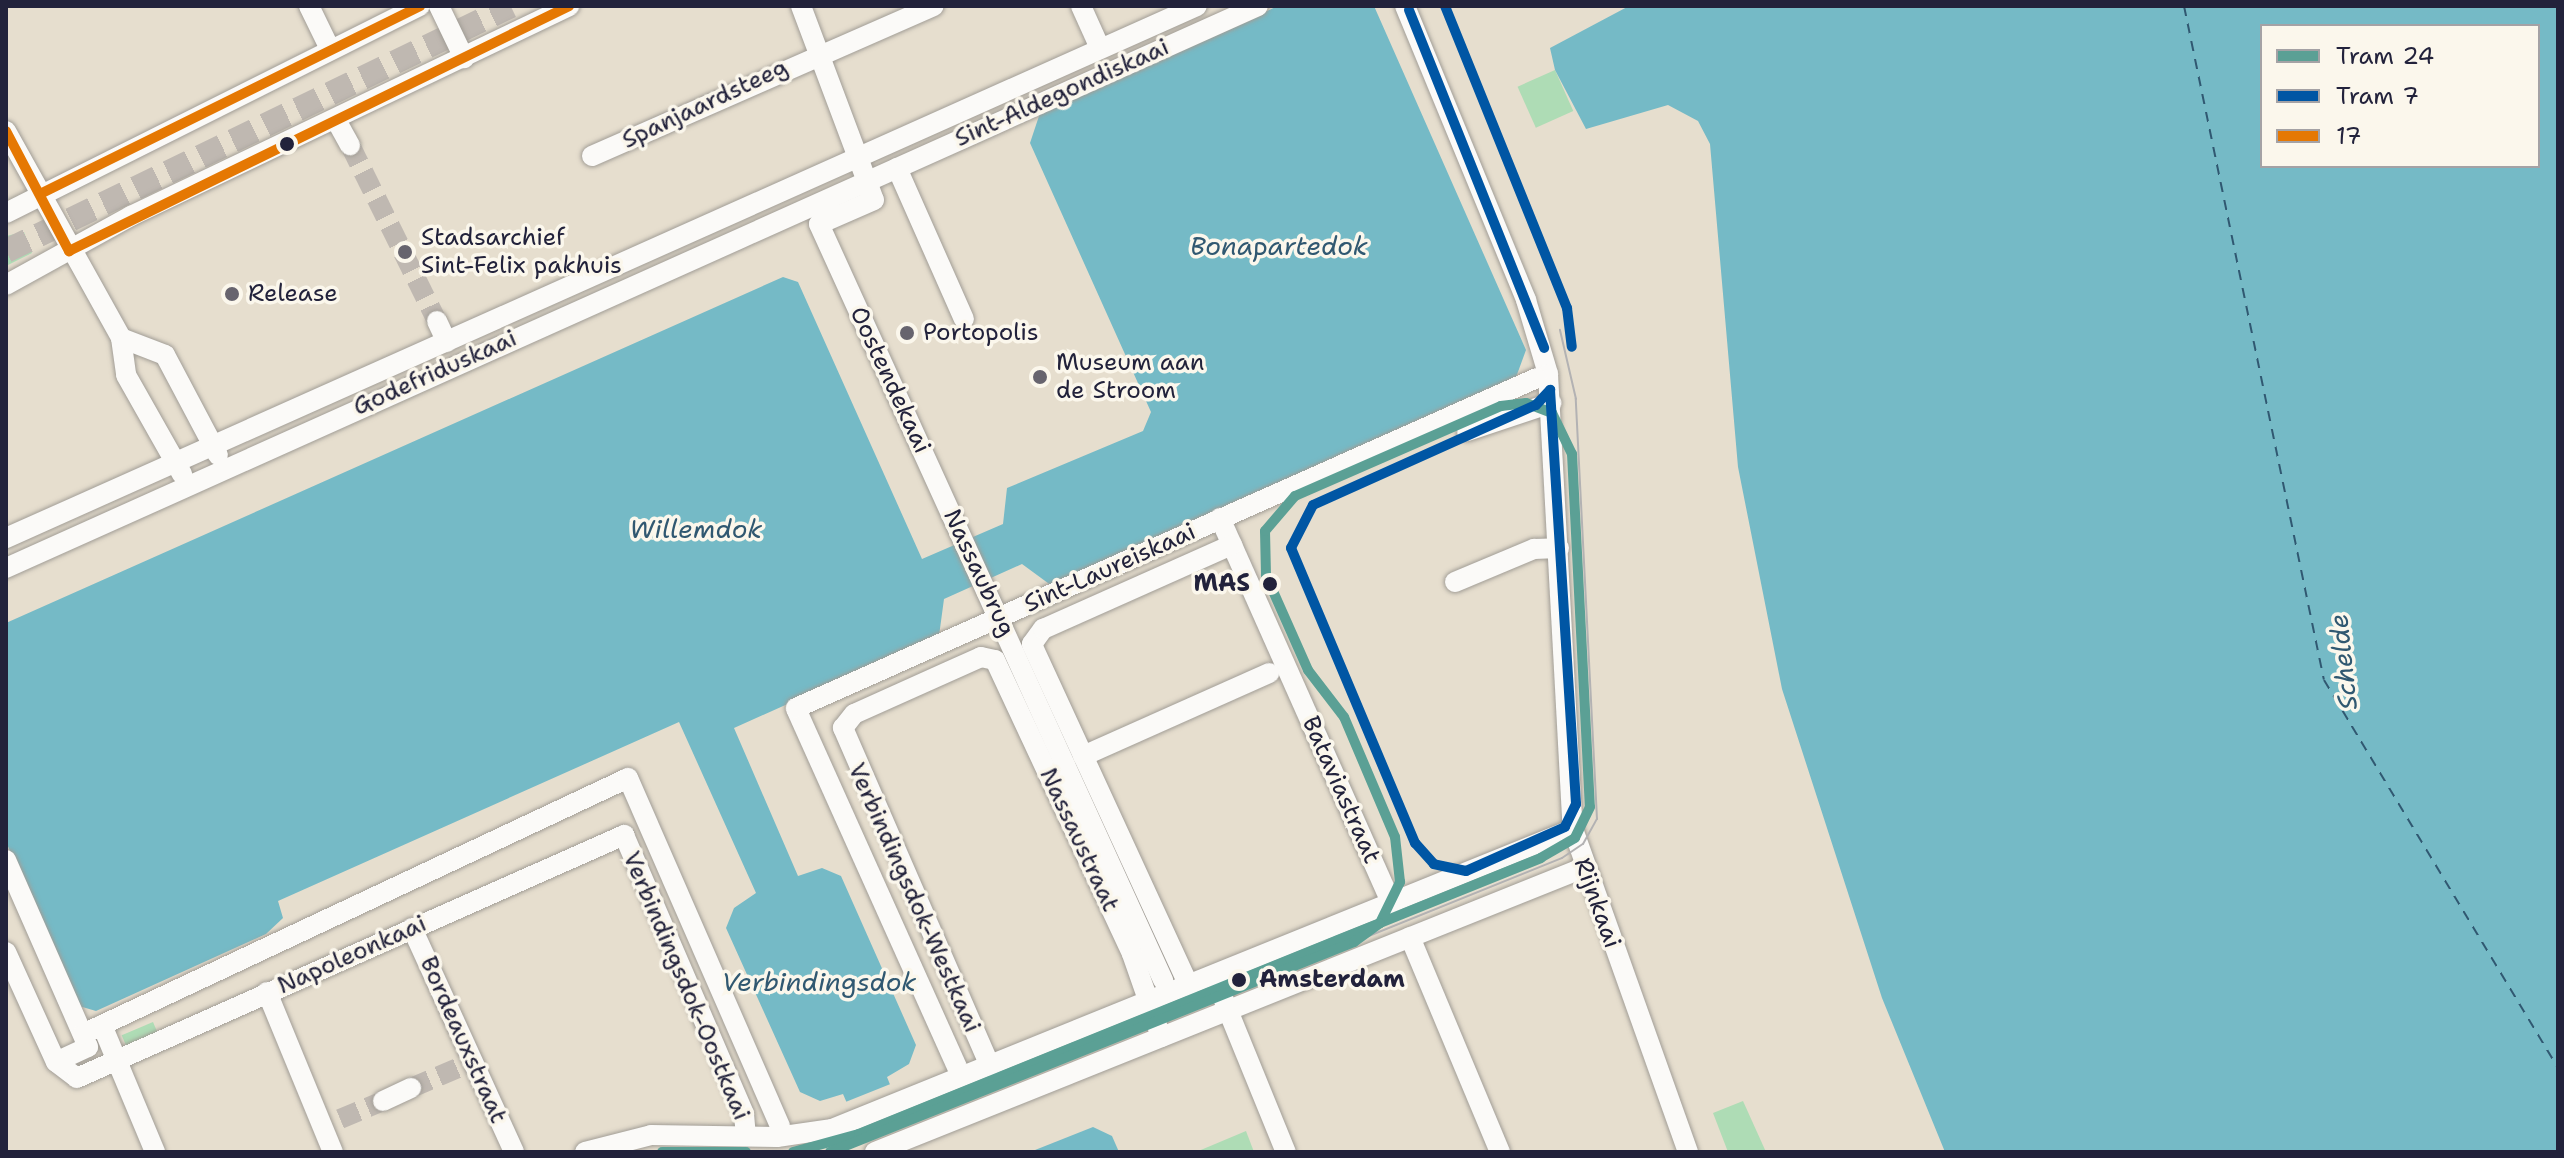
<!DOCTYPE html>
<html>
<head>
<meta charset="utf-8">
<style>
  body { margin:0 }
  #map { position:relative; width:2564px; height:1158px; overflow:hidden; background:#e6dece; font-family:"Shantell Sans",sans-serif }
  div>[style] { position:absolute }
  .green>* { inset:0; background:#aedcb5; transform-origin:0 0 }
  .water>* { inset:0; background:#75bac6 }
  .pier>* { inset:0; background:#e6dece }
  .ferry>* { height:2px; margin-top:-1px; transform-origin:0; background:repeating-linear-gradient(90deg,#305871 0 10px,transparent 0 18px) }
  .minor-tunnel>* { height:20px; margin-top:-10px; transform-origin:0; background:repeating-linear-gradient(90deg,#bfb8b1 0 20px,transparent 0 30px) }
  .major-tunnel>* { height:24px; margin-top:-12px; transform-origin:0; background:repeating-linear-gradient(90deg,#bfb8b1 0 24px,transparent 0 36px) }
  .roads { filter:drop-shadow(0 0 2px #a19d96) drop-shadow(0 0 2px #a19d96) }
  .minor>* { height:20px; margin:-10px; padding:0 10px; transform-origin:10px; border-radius:10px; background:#fbfaf8 }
  .tram>* { height:2px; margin:-1px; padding:0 1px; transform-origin:1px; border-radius:1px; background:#b3b2b3 }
  .bus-1>* { height:10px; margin:-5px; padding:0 5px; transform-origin:5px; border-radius:5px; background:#e57803 }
  .tram-1>* { height:10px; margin:-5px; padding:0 5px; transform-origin:5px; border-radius:5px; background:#5ba095 }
  .tram-2>* { height:10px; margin:-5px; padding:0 5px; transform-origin:5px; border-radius:5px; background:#0056a4 }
  .dots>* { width:22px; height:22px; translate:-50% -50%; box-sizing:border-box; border:4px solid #fbf7ec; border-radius:50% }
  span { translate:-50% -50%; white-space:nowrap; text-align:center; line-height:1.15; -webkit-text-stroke:7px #fbf7ec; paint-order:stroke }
  .street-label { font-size:24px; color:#22223b }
  .poi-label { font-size:24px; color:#22223b }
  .left { translate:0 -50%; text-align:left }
  .stop-label { font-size:24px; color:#22223b; font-weight:700 }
  .right { translate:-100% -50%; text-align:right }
  .water-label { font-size:26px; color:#305871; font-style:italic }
  .frame { position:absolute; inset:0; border:8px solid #22223b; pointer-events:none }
  .legend { position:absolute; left:2260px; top:24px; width:280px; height:144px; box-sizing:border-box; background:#fbf7ec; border:2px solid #a4a2a5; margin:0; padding:10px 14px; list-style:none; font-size:24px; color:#22223b }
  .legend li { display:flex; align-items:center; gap:16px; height:40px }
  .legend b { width:40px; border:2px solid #a4a2a5 }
</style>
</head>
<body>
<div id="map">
  <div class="green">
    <i style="left:1555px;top:70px;width:45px;height:41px;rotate:66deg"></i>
    <i style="clip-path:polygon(24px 232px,32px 253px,6px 266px,6px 236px)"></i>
    <i style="left:153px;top:1022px;width:13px;height:34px;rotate:67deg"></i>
    <i style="clip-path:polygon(1743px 1101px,1766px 1152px,1728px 1152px,1713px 1113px)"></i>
    <i style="clip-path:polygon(1246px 1131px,1254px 1152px,1196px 1152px)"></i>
  </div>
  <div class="water">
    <i style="clip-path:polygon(1278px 6px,1374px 6px,1526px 350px,1515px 380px,1052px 586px,1022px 564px,944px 599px,939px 636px,734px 728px,798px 876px,822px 868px,841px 876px,916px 1045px,909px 1064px,887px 1077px,917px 1152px,868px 1152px,843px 1094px,820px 1101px,800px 1092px,726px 928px,734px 908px,756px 893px,679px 722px,278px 901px,283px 918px,266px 934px,96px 1011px,79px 1006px,6px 842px,6px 623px,783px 277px,798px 282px,922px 559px,1003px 524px,1007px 488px,1143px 431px,1151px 412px,1030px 143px,1040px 113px)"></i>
    <i style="clip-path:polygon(evenodd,1629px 6px,2558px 6px,2558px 1152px,1945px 1152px,1882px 998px,1782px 689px,1738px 467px,1710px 144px,1698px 121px,1668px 105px,1586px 129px,1555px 70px,1550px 48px,1629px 6px,2262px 26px,2538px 26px,2538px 166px,2262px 166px,2262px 26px)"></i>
    <i style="clip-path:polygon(1093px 1127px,1112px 1136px,1119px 1152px,1030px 1152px)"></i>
  </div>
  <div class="pier">
    <i style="clip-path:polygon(893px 1083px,921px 1152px,864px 1152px,843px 1103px)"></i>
  </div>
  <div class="ferry">
    <i style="left:2184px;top:6px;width:688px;rotate:78.27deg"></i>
    <i style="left:2324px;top:680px;width:453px;rotate:58.9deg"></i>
  </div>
  <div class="minor-tunnel">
    <i style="left:350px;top:145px;width:196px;rotate:63.7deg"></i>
    <i style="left:411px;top:1088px;width:51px;rotate:-23.1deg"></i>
    <i style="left:340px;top:1119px;width:47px;rotate:-22.7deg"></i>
  </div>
  <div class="major-tunnel">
    <i style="left:6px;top:251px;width:561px;rotate:-25.88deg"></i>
  </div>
  <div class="roads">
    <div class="minor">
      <i style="left:309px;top:6px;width:48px;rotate:64deg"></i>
      <i style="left:439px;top:6px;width:58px;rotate:64.3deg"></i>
      <i style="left:801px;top:6px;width:207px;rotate:69.4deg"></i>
      <i style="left:874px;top:200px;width:60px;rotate:156.4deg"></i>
      <i style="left:819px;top:224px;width:831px;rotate:65.53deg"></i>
      <i style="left:1081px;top:6px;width:46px;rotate:65.7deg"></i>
      <i style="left:1405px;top:6px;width:318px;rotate:67.6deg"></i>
      <i style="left:1526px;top:300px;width:77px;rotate:73.4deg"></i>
      <i style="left:1548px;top:374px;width:456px;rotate:86.9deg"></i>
      <i style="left:1573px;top:829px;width:343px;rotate:70.4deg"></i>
      <i style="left:336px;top:120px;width:29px;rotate:61deg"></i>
      <i style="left:6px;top:131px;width:237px;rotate:60.9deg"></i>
      <i style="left:121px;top:338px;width:37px;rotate:82deg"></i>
      <i style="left:126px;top:375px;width:114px;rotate:60.5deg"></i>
      <i style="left:592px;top:156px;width:373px;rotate:-23.7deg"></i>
      <i style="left:897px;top:168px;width:165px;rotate:66.1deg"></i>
      <i style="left:6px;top:213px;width:463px;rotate:-26.6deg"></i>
      <i style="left:6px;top:285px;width:143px;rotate:-28.9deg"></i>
      <i style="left:131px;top:216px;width:486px;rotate:-25.6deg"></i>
      <i style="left:437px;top:321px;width:23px;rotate:65deg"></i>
      <i style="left:121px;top:338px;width:47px;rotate:21.1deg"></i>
      <i style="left:165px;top:355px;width:113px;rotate:62.1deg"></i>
      <i style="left:1467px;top:431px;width:89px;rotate:-18.4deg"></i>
      <i style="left:1220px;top:518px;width:423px;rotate:66deg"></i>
      <i style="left:6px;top:538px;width:1304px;rotate:-24.07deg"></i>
      <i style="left:6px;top:568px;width:1372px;rotate:-24.17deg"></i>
      <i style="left:1455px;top:582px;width:86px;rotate:-22.7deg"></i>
      <i style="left:1534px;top:549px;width:25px;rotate:-2deg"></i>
      <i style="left:1083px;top:756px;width:204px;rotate:-24deg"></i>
      <i style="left:6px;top:860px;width:204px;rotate:66.3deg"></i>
      <i style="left:88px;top:1047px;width:35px;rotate:155deg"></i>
      <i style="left:412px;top:928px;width:246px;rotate:65.5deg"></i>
      <i style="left:1410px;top:937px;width:233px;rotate:67.3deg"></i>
      <i style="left:6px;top:952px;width:121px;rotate:65.6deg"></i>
      <i style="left:56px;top:1062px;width:26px;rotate:37deg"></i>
      <i style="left:77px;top:1078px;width:599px;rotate:-23.95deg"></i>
      <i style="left:624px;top:835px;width:304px;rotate:66.7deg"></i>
      <i style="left:744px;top:1114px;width:22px;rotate:85deg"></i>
      <i style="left:1214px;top:976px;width:190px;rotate:67.8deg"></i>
      <i style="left:1189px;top:986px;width:376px;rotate:-114.7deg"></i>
      <i style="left:1032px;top:644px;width:19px;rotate:-54deg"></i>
      <i style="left:1043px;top:629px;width:207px;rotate:-24deg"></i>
      <i style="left:267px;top:992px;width:173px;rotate:67.6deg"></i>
      <i style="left:102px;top:1025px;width:138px;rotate:67.3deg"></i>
      <i style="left:83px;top:1034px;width:602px;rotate:-25.16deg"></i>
      <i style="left:628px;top:778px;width:380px;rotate:66.4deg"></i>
      <i style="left:990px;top:1066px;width:369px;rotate:-113.5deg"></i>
      <i style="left:843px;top:728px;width:18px;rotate:-52deg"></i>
      <i style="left:854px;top:714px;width:139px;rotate:-24.2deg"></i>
      <i style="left:981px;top:657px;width:14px;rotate:12deg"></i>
      <i style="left:995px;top:660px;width:324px;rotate:65deg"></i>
      <i style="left:1132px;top:954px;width:88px;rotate:70.7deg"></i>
      <i style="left:957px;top:1067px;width:393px;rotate:-114.2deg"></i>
      <i style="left:796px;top:708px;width:811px;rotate:-24.01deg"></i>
      <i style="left:383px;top:1101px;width:31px;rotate:-25deg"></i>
      <i style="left:585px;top:1152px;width:68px;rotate:-14.4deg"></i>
      <i style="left:651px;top:1135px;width:126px;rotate:0.9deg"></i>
      <i style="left:777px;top:1137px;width:56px;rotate:-8.3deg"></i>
      <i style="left:832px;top:1129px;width:799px;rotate:-22.04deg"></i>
      <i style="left:875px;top:1152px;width:763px;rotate:-21.86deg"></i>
    </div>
  </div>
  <div class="tram">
    <i style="left:1354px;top:942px;width:224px;rotate:-22deg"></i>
    <i style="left:1562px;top:858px;width:25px;rotate:-34deg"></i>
    <i style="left:1583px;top:844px;width:29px;rotate:-61deg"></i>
    <i style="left:1597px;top:819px;width:421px;rotate:-92.9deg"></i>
    <i style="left:1576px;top:399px;width:71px;rotate:-103.1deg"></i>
  </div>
  <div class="bus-1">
    <i style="left:6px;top:131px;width:136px;rotate:62.3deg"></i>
    <i style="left:69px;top:251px;width:557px;rotate:-26.1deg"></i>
    <i style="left:40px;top:194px;width:424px;rotate:-26.3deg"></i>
  </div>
  <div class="tram-1">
    <i style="left:1526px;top:403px;width:28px;rotate:21deg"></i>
    <i style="left:1552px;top:413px;width:46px;rotate:64deg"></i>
    <i style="left:1572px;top:454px;width:353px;rotate:87.1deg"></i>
    <i style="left:1590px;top:807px;width:34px;rotate:116deg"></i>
    <i style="left:1575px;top:838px;width:39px;rotate:150deg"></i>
    <i style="left:1541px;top:858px;width:174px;rotate:158deg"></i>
    <i style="left:1380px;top:923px;width:46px;rotate:-64deg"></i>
    <i style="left:1400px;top:882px;width:45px;rotate:-96.3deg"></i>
    <i style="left:1395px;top:837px;width:130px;rotate:-113deg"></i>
    <i style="left:1344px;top:717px;width:59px;rotate:-127.5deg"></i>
    <i style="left:1308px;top:670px;width:104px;rotate:-113.9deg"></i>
    <i style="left:1266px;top:575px;width:44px;rotate:-91.3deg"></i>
    <i style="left:1265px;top:531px;width:46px;rotate:-49.4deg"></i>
    <i style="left:1295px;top:496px;width:225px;rotate:-23.6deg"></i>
    <i style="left:1501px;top:406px;width:25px;rotate:-7deg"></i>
    <i style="left:662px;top:1152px;width:84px"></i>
    <i style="left:793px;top:1152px;width:68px;rotate:-15.3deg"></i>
    <i style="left:859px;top:1134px;width:562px;rotate:-22.05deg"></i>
    <i style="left:830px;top:1152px;width:565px;rotate:-21.84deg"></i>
    <i style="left:1354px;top:942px;width:32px;rotate:-36deg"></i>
  </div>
  <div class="tram-2">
    <i style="left:1445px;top:6px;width:326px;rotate:68deg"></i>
    <i style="left:1567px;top:308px;width:39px;rotate:83deg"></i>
    <i style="left:1409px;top:10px;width:364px;rotate:68.2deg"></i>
    <i style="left:1550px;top:390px;width:415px;rotate:86.4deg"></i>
    <i style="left:1576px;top:804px;width:25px;rotate:116deg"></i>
    <i style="left:1565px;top:827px;width:108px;rotate:156deg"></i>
    <i style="left:1466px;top:871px;width:33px;rotate:-168deg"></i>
    <i style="left:1434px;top:864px;width:28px;rotate:-132deg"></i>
    <i style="left:1415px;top:843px;width:320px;rotate:-112.8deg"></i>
    <i style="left:1291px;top:548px;width:48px;rotate:-62.9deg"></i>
    <i style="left:1313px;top:505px;width:244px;rotate:-24.2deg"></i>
    <i style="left:1536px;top:405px;width:21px;rotate:-47deg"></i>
  </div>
  <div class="dots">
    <i style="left:287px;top:144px;background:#22223b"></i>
    <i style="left:405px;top:252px;background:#67646e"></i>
    <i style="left:232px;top:294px;background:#67646e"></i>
    <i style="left:907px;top:333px;background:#67646e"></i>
    <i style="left:1040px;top:377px;background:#67646e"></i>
    <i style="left:1270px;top:584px;background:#22223b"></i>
    <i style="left:1239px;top:980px;background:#22223b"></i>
  </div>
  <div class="street-label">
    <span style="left:1062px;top:93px;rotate:-24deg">Sint-Aldegondiskaai</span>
    <span style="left:705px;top:104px;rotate:-25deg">Spanjaardsteeg</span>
    <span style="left:435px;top:373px;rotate:-24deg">Godefriduskaai</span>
    <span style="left:890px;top:380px;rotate:65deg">Oostendekaai</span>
    <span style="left:1110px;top:568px;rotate:-24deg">Sint-Laureiskaai</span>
    <span style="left:979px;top:573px;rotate:65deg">Nassaubrug</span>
    <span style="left:1341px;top:790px;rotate:66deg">Bataviastraat</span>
    <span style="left:1079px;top:840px;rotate:65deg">Nassaustraat</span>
    <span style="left:914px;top:898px;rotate:66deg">Verbindingsdok-Westkaai</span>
    <span style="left:1597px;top:903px;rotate:70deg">Rijnkaai</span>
    <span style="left:352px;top:955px;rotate:-24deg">Napoleonkaai</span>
    <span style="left:686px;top:986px;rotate:67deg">Verbindingsdok-Oostkaai</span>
    <span style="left:463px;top:1040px;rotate:66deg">Bordeauxstraat</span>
  </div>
  <div class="poi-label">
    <span class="left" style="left:421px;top:252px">Stadsarchief<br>Sint-Felix pakhuis</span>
    <span class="left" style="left:248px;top:294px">Release</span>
    <span class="left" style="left:923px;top:333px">Portopolis</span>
    <span class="left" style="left:1056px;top:377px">Museum aan<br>de Stroom</span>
  </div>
  <div class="stop-label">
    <span class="right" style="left:1250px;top:584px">MAS</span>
    <span class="left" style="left:1259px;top:980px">Amsterdam</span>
  </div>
  <div class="water-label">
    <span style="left:1279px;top:246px">Bonapartedok</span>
    <span style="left:696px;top:529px">Willemdok</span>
    <span style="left:2343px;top:662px;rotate:-96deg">Schelde</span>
    <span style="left:819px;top:982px">Verbindingsdok</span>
  </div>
  <div class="frame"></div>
  <ul class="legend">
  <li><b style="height:10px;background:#5ba095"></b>Tram 24</li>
  <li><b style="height:10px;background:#0056a4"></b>Tram 7</li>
  <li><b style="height:10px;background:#e57803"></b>17</li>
  </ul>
</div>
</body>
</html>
